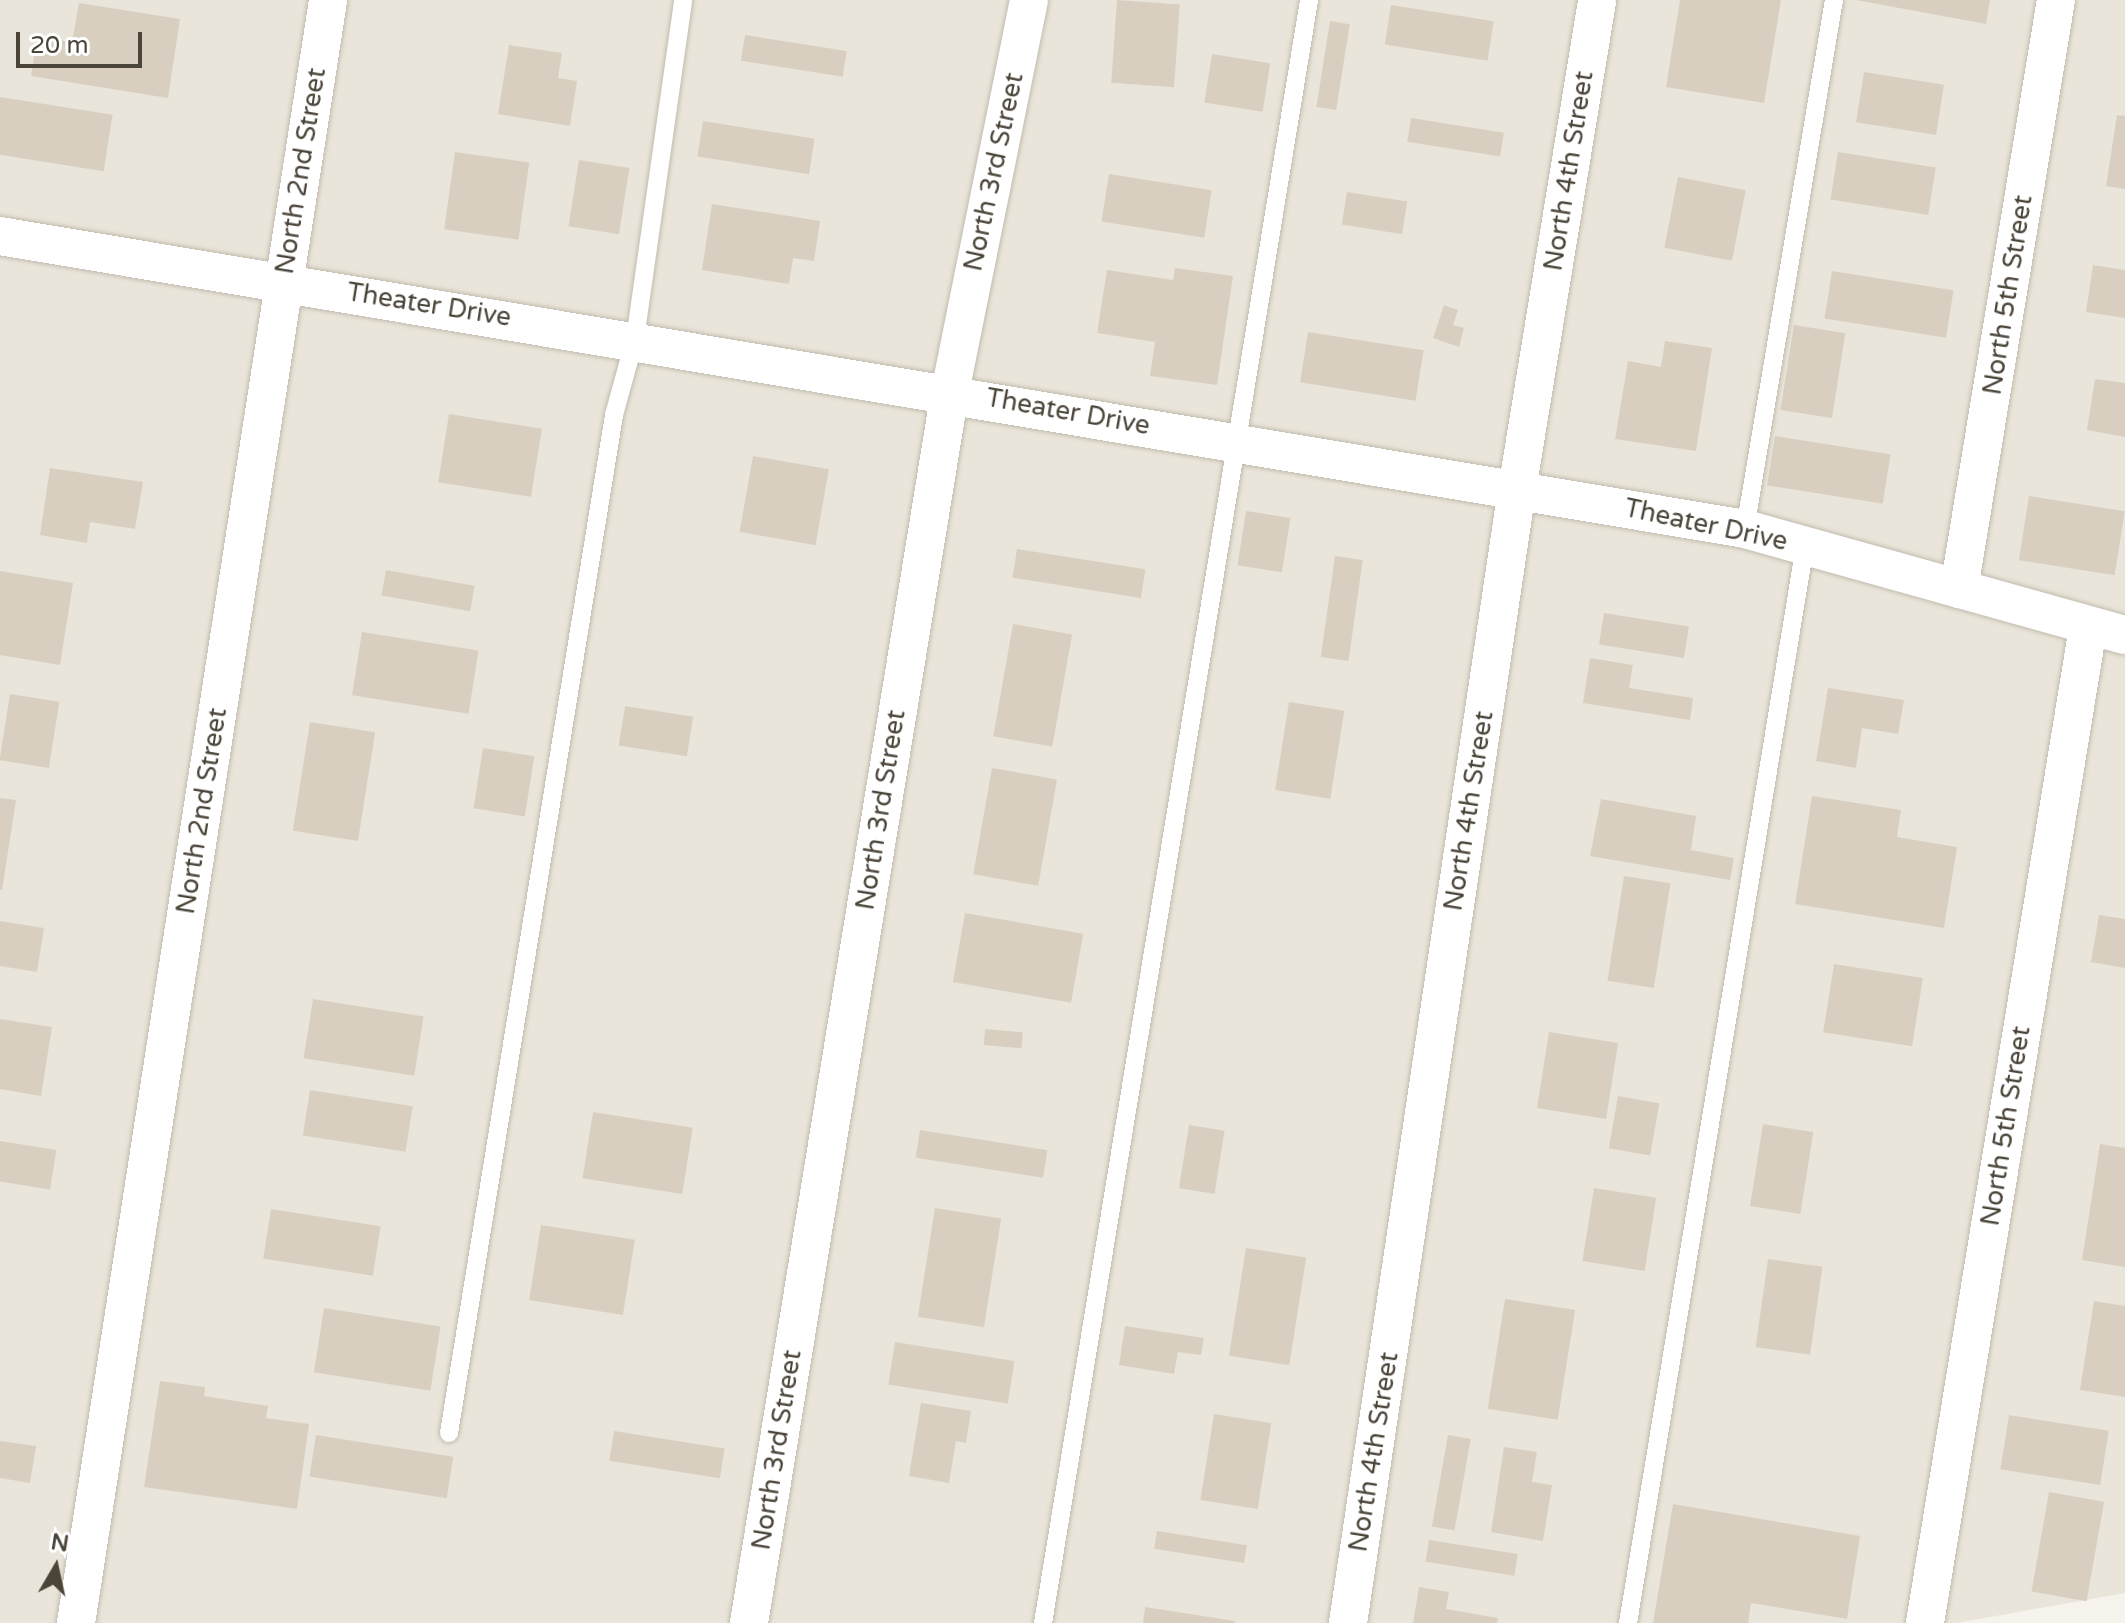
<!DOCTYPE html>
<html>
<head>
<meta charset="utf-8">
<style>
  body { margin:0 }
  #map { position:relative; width:2125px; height:1623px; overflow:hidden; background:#f6f3ec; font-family:"Varela Round",sans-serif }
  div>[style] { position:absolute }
  .residential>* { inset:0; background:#eae5da }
  .building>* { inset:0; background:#d8cfc1; transform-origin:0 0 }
  .roads { filter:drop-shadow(0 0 2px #c2bbae) drop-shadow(0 0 2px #c2bbae) }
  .lane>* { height:18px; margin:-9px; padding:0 9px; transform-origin:9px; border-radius:9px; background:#fff }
  .street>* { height:38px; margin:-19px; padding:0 19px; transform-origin:19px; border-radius:19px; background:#fff }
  span { translate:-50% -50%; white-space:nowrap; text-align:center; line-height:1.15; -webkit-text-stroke:6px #fff; paint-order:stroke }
  .street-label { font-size:26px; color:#4b4439 }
  .north { position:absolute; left:16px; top:1527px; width:80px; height:80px; -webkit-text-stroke:6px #fff; paint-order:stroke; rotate:9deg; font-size:22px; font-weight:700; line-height:32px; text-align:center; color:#4b4439 }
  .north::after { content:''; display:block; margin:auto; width:28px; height:36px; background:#4b4439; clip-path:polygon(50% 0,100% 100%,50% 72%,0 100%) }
  .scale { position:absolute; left:16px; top:32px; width:126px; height:36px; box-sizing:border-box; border:4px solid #4b4439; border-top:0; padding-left:10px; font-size:24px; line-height:28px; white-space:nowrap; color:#4b4439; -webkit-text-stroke:6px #fff; paint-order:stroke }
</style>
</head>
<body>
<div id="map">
  <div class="residential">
    <i style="clip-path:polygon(0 0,2125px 0,2125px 1593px,1956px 1623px,0 1623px)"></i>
  </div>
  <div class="building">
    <i style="left:1117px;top:0;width:63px;height:83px;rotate:4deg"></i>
    <i style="clip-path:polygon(1680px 0,1781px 0,1764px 103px,1666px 87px)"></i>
    <i style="clip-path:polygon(1856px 0,1990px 0,1986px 24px)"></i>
    <i style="clip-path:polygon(79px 3px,180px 19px,168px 98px,31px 76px,37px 37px,72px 42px)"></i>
    <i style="left:1391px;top:5px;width:104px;height:40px;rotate:9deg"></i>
    <i style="left:1330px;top:21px;width:20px;height:87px;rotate:9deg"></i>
    <i style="left:745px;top:35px;width:103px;height:26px;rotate:9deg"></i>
    <i style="clip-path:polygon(509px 45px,562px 53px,558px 78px,577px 81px,570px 126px,498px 114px)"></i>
    <i style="left:1212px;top:54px;width:59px;height:49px;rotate:9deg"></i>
    <i style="left:1864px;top:72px;width:81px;height:51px;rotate:9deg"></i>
    <i style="left:0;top:97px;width:114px;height:57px;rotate:9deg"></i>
    <i style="clip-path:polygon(2117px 115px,2125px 116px,2125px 189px,2106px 186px)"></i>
    <i style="left:1411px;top:118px;width:94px;height:24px;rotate:9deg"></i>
    <i style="left:703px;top:121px;width:113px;height:36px;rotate:9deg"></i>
    <i style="left:455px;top:152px;width:75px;height:78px;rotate:8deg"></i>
    <i style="left:1838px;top:152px;width:99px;height:48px;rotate:9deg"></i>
    <i style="left:579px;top:160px;width:51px;height:67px;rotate:9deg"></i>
    <i style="left:1109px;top:174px;width:104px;height:48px;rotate:9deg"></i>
    <i style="left:1678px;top:177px;width:69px;height:72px;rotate:11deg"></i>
    <i style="left:1347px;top:192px;width:61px;height:33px;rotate:9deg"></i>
    <i style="clip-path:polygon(712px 204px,820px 221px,814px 261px,793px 258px,789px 284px,702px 270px)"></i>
    <i style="clip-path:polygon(2093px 265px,2125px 270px,2125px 318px,2086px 312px)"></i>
    <i style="clip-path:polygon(1175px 268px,1233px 276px,1217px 385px,1150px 376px,1155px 342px,1097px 333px,1107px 270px,1173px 280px)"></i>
    <i style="left:1832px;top:271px;width:123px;height:48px;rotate:9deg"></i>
    <i style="clip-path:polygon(1444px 305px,1458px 310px,1453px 325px,1464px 328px,1459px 347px,1433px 338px)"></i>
    <i style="left:1794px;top:325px;width:52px;height:86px;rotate:9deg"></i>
    <i style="left:1308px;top:332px;width:117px;height:51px;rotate:9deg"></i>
    <i style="clip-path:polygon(1665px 341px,1712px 348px,1696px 451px,1615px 439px,1628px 361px,1661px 367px)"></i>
    <i style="clip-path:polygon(2095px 379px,2125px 383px,2125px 437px,2087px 430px)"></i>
    <i style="left:449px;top:414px;width:94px;height:69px;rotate:9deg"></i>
    <i style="left:1775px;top:436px;width:117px;height:50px;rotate:9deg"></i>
    <i style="left:753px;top:456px;width:77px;height:77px;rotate:10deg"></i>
    <i style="clip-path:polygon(50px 468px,143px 482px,135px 529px,90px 522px,87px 543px,40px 535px)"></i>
    <i style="left:2029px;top:496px;width:97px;height:65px;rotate:9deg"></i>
    <i style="left:1246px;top:511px;width:45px;height:55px;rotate:9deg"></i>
    <i style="left:1017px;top:549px;width:130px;height:29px;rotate:9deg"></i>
    <i style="left:1335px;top:556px;width:28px;height:102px;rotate:8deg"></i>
    <i style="left:386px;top:570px;width:90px;height:26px;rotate:10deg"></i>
    <i style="clip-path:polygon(0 571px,73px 583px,60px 665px,0 655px)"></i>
    <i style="left:1604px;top:613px;width:86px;height:32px;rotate:9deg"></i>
    <i style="left:1013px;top:624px;width:60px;height:114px;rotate:10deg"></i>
    <i style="left:362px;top:632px;width:118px;height:64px;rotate:9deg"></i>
    <i style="clip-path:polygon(1590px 658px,1633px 665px,1629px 688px,1693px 698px,1690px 720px,1583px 703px)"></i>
    <i style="clip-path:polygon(1828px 688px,1904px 700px,1898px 734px,1862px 728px,1856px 768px,1816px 761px)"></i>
    <i style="left:10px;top:694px;width:50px;height:67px;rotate:9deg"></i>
    <i style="left:1289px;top:702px;width:56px;height:89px;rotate:9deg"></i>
    <i style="left:625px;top:706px;width:69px;height:40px;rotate:9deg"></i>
    <i style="left:310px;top:722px;width:66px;height:110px;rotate:9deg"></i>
    <i style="left:483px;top:748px;width:52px;height:61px;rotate:9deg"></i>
    <i style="left:992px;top:768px;width:66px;height:108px;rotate:10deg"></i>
    <i style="clip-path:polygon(1812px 796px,1901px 810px,1897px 837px,1957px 847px,1944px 928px,1795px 904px)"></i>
    <i style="clip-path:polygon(0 798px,16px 800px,2px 890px,0 890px)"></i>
    <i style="clip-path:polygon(1601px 799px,1696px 816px,1691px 850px,1734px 858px,1730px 880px,1590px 856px)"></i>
    <i style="left:1624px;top:876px;width:47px;height:106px;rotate:9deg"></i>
    <i style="left:965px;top:913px;width:120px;height:70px;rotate:10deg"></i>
    <i style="clip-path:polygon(2099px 915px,2125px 919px,2125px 968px,2091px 962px)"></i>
    <i style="clip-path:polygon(0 921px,44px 928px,37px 972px,0 966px)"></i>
    <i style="left:1834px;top:964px;width:90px;height:69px;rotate:9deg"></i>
    <i style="left:313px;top:999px;width:112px;height:60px;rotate:9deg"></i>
    <i style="clip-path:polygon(0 1019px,52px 1027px,41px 1096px,0 1089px)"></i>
    <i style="left:985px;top:1029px;width:38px;height:16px;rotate:5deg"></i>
    <i style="left:1549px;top:1032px;width:70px;height:77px;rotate:9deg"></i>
    <i style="left:310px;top:1090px;width:104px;height:46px;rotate:9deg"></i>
    <i style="left:1618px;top:1096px;width:42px;height:53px;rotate:10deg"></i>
    <i style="left:593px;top:1112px;width:101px;height:67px;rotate:9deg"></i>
    <i style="left:1763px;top:1124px;width:51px;height:83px;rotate:9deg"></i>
    <i style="left:1189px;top:1125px;width:36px;height:64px;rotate:9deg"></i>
    <i style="left:920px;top:1130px;width:129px;height:28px;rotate:9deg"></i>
    <i style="left:0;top:1141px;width:57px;height:40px;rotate:9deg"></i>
    <i style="clip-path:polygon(2100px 1144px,2125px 1148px,2125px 1267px,2082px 1260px)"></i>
    <i style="left:1594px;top:1188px;width:63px;height:74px;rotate:9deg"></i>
    <i style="left:935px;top:1208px;width:67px;height:110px;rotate:9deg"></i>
    <i style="left:271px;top:1209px;width:111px;height:50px;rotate:9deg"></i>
    <i style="left:541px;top:1225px;width:95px;height:76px;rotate:9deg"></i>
    <i style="left:1246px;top:1248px;width:61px;height:109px;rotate:9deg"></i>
    <i style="left:1768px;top:1259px;width:55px;height:89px;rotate:8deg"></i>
    <i style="left:1505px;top:1299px;width:71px;height:111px;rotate:9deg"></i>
    <i style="clip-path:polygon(2094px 1301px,2125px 1306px,2125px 1397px,2080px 1390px)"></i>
    <i style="left:324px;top:1308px;width:118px;height:65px;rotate:9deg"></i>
    <i style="clip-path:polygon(1125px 1326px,1204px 1338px,1201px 1355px,1178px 1352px,1174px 1374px,1119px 1365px)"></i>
    <i style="left:895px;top:1342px;width:121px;height:43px;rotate:9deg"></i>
    <i style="clip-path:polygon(160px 1381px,205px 1387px,204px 1396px,268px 1406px,266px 1418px,309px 1424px,297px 1509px,144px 1487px)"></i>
    <i style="clip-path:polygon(921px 1403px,971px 1411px,966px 1443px,956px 1441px,949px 1483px,909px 1476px)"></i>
    <i style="left:1214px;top:1414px;width:58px;height:87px;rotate:9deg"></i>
    <i style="left:2009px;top:1415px;width:101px;height:55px;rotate:9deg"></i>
    <i style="left:614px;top:1431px;width:112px;height:30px;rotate:9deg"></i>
    <i style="left:316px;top:1435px;width:139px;height:42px;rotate:9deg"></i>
    <i style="left:1448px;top:1435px;width:23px;height:93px;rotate:10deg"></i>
    <i style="clip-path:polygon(0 1441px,36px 1446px,30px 1483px,0 1478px)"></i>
    <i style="clip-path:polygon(1504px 1447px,1537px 1452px,1532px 1482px,1552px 1485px,1543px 1541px,1491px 1532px)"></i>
    <i style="left:2049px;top:1492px;width:56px;height:101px;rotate:10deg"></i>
    <i style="clip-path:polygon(1673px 1504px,1860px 1536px,1847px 1619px,1751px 1603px,1748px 1623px,1653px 1623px)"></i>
    <i style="left:1157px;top:1531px;width:91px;height:18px;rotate:9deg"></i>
    <i style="left:1429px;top:1540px;width:90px;height:22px;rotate:9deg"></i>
    <i style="clip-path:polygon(1419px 1587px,1449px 1592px,1446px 1609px,1498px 1618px,1497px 1623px,1413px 1623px)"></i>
    <i style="clip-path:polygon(1145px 1607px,1235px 1621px,1235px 1623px,1143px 1623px)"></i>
  </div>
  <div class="roads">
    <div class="lane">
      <i style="left:1745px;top:529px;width:536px;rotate:-80.45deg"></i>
      <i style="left:449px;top:1433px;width:1031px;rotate:-80.79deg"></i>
      <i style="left:614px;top:415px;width:79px;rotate:-74.6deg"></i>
      <i style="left:635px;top:339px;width:342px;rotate:-81.9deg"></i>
      <i style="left:1043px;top:1623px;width:1645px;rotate:-80.69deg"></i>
      <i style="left:1628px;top:1623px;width:1091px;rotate:-80.67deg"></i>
    </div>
    <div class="street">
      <i style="left:0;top:236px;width:1769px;rotate:9.53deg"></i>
      <i style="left:1745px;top:529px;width:395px;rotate:15.6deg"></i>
      <i style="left:1959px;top:589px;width:597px;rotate:-80.65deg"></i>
      <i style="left:76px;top:1623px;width:1642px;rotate:-81.17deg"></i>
      <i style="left:749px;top:1623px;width:1247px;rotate:-80.73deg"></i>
      <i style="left:950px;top:392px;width:400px;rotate:-78.6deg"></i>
      <i style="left:1348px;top:1623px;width:1146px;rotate:-81.52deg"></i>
      <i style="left:1517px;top:490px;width:496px;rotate:-80.7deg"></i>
      <i style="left:1925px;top:1623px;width:1008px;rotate:-80.7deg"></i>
    </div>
  </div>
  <div class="street-label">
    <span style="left:301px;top:171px;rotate:-81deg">North 2nd Street</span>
    <span style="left:1569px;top:171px;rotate:-81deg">North 4th Street</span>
    <span style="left:994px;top:172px;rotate:-78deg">North 3rd Street</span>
    <span style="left:2008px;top:295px;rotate:-81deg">North 5th Street</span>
    <span style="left:429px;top:305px;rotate:9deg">Theater Drive</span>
    <span style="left:1068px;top:412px;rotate:10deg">Theater Drive</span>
    <span style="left:1706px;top:525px;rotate:12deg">Theater Drive</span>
    <span style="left:881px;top:810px;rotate:-81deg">North 3rd Street</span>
    <span style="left:202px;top:811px;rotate:-81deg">North 2nd Street</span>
    <span style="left:1469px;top:811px;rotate:-81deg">North 4th Street</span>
    <span style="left:2006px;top:1126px;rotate:-81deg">North 5th Street</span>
    <span style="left:777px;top:1450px;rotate:-81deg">North 3rd Street</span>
    <span style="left:1374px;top:1452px;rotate:-81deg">North 4th Street</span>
  </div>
  <div class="north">N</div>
  <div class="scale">20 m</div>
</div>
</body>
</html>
